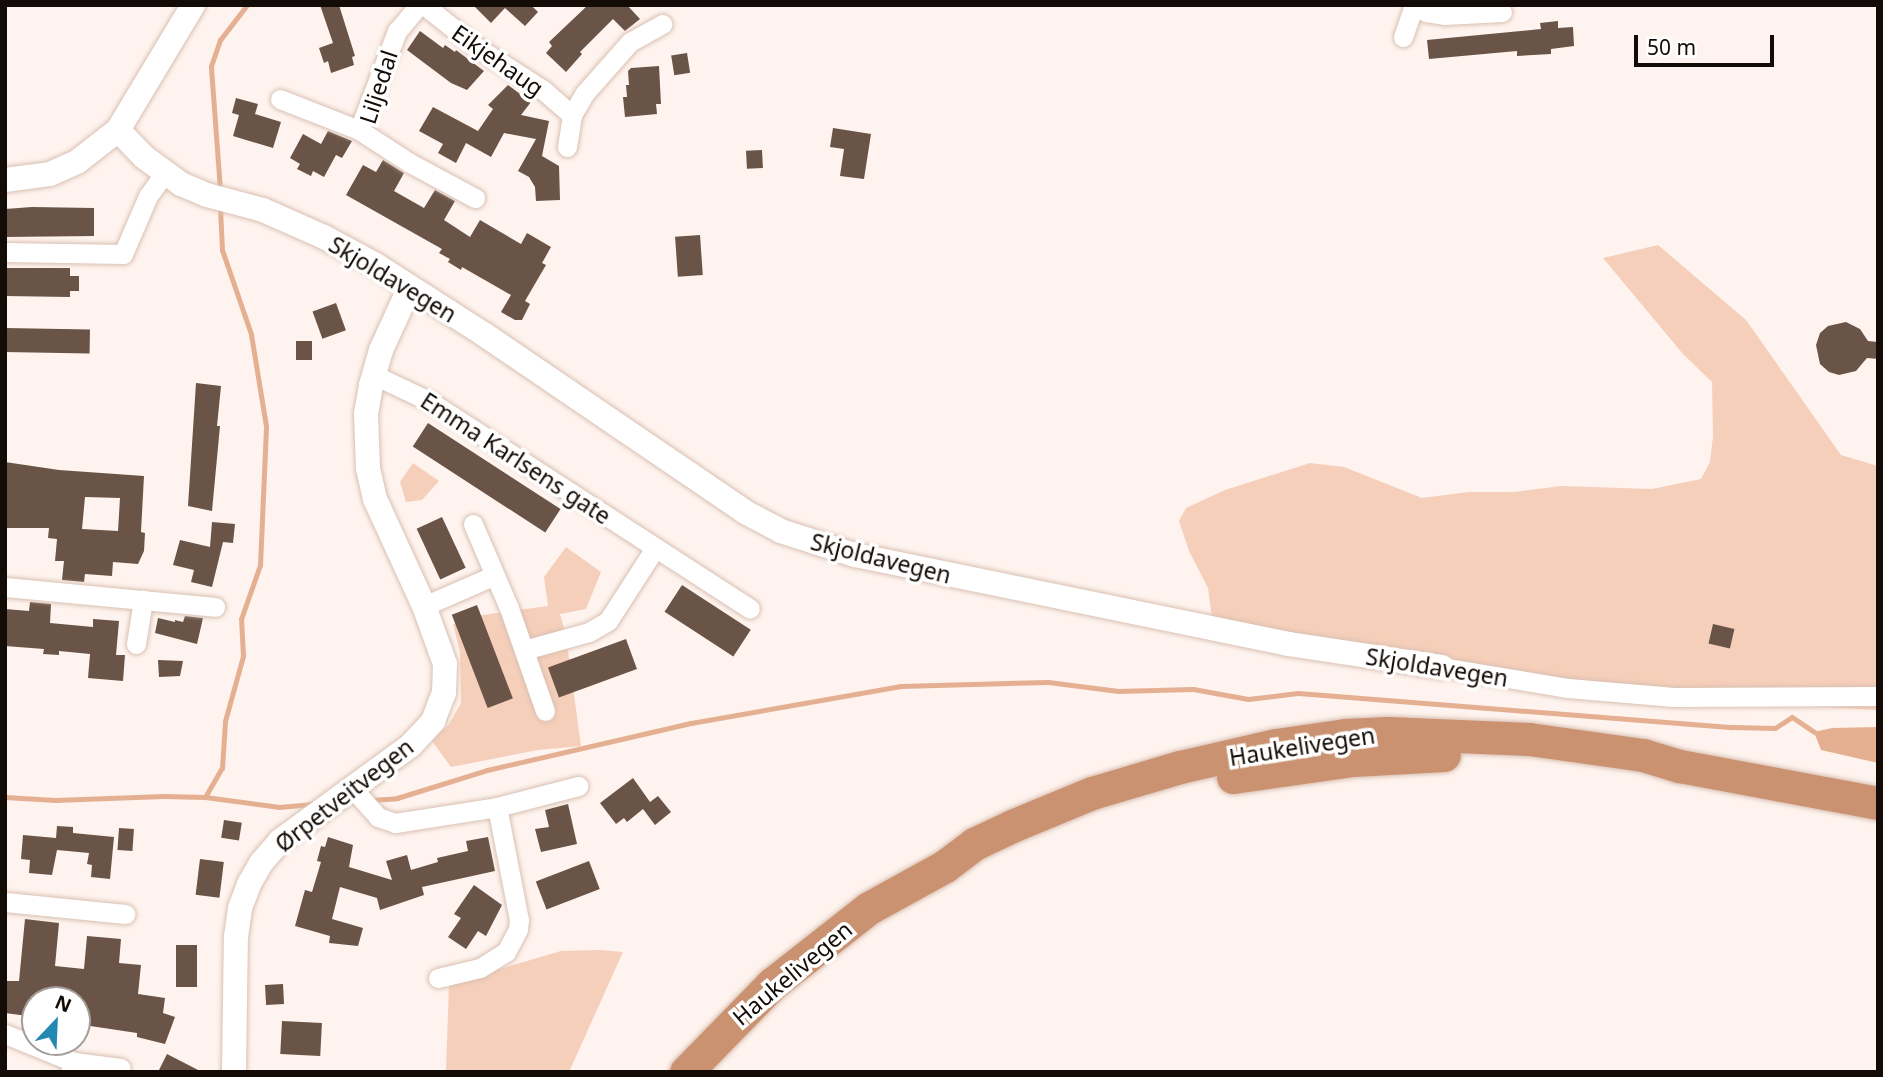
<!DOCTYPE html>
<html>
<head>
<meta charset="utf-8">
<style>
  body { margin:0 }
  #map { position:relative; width:1883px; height:1077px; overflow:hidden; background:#fef3ee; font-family:"Noto Sans",sans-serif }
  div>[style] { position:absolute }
  .green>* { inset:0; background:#f6cfba }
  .water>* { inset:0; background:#e5b092 }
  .stream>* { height:5px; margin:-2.5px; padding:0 2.5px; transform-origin:2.5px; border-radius:2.5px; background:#e5b092 }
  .building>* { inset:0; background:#695447; transform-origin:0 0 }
  .roads { filter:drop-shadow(0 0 2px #d9c0b2) drop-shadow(0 0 2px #d9c0b2) }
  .minor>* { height:19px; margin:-9.5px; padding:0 9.5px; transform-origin:9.5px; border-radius:9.5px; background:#fff }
  .tertiary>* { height:24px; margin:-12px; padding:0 12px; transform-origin:12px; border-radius:12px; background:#fff }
  .trunk>* { height:33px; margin:-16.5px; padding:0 16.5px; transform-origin:16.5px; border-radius:16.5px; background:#ca9270 }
  span { translate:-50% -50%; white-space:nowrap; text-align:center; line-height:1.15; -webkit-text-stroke:7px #fff; paint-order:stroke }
  .street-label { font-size:23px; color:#130b06 }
  .frame { position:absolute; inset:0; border:7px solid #130b06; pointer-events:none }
  .north { position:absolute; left:21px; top:986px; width:70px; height:70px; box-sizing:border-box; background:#fff; border:2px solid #a19d9b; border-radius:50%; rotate:23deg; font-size:19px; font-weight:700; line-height:28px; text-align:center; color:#130b06 }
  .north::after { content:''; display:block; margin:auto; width:24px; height:32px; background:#2489b2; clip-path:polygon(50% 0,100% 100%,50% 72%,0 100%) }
  .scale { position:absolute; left:1634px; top:35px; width:140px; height:32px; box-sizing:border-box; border:4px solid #130b06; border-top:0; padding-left:9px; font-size:21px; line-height:24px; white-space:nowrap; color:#130b06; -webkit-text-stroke:5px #fff; paint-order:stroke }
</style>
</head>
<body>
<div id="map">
  <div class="green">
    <i style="clip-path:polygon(1658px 245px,1746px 320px,1841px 455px,1878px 466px,1878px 710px,1769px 704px,1574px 681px,1518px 670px,1213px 625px,1208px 588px,1189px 551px,1179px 521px,1186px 508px,1225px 490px,1310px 463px,1344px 467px,1422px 498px,1469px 492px,1514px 492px,1561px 486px,1652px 489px,1701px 479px,1710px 462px,1713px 436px,1712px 382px,1683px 354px,1603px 258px)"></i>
    <i style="clip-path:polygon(413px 463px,439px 481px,422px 500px,406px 502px,400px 482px)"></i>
    <i style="clip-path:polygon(566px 547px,601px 572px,586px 609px,560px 614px,566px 636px,581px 746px,538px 750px,451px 767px,432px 741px,449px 724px,461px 703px,460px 652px,453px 624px,476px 616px,548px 606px,544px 577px)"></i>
    <i style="clip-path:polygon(600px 950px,623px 952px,569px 1072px,446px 1070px,449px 984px,561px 951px)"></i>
  </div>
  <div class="water">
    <i style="clip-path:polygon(1878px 727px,1878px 763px,1821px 750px,1814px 732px,1832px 728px)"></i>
  </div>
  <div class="stream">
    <i style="left:220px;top:190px;width:124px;rotate:-94.2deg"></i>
    <i style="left:211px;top:66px;width:28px;rotate:-71deg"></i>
    <i style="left:220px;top:40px;width:44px;rotate:-52.4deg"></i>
    <i style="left:5px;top:797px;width:50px;rotate:3.4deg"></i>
    <i style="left:55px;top:800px;width:108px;rotate:-2.1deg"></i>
    <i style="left:163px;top:796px;width:42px;rotate:1.4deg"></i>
    <i style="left:205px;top:797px;width:75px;rotate:7.7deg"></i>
    <i style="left:279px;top:807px;width:37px;rotate:-5deg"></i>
    <i style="left:205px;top:797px;width:34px;rotate:-60deg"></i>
    <i style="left:222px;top:768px;width:47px;rotate:-86.3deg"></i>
    <i style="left:225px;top:721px;width:67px;rotate:-74.5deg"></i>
    <i style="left:243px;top:656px;width:37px;rotate:-93deg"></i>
    <i style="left:241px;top:619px;width:57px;rotate:-70.6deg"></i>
    <i style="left:260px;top:565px;width:139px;rotate:-87.5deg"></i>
    <i style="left:266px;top:426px;width:93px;rotate:-99.3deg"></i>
    <i style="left:251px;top:334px;width:89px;rotate:-109deg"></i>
    <i style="left:222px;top:250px;width:43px;rotate:-92.7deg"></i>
    <i style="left:371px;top:800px;width:26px;rotate:-4deg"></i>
    <i style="left:397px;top:798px;width:94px;rotate:-17.3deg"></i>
    <i style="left:487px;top:770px;width:209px;rotate:-13deg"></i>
    <i style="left:691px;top:723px;width:213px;rotate:-10deg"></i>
    <i style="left:901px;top:686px;width:147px;rotate:-1.6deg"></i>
    <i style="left:1048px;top:682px;width:71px;rotate:7.3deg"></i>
    <i style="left:1118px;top:691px;width:75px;rotate:-1.5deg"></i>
    <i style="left:1193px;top:689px;width:56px;rotate:10.3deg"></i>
    <i style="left:1248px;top:699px;width:50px;rotate:-6.8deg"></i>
    <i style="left:1298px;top:693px;width:436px;rotate:4.5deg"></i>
    <i style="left:1733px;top:727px;width:42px;rotate:1.4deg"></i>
    <i style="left:1775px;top:728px;width:20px;rotate:-33deg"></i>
    <i style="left:1792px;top:717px;width:27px;rotate:34deg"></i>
  </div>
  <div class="building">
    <i style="clip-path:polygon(320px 5px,339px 5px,355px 56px,352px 57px,354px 65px,331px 73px,328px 61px,324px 63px,319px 48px,333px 43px)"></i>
    <i style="clip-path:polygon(473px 5px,531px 5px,538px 12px,525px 26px,505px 8px,491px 23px)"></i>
    <i style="clip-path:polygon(588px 5px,627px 5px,640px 19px,625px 31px,613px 19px,580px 52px,582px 54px,566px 72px,546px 53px,552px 46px,549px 42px)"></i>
    <i style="clip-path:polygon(1558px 21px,1558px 28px,1573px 27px,1574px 46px,1551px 49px,1551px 54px,1517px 56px,1517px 51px,1429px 59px,1427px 40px,1541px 29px,1540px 23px)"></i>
    <i style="clip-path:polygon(420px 31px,443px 48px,445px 45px,455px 52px,456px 50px,484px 71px,467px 90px,451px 83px,407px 50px)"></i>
    <i style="left:687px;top:53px;width:20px;height:16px;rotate:81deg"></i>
    <i style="clip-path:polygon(659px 66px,661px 104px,656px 104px,657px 114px,625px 117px,623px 97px,627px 97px,626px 85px,629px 85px,628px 71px,631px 68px)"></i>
    <i style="clip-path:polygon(508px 85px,531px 102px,521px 115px,549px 121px,542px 156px,559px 166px,560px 200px,536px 201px,535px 187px,529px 177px,518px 171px,536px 139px,504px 133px,491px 157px,466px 143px,456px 163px,438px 153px,443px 144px,419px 131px,433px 107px,478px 131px,493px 109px,488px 105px)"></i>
    <i style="clip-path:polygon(236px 98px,258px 104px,255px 114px,281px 122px,273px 148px,233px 136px,239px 115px,232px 113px)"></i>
    <i style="clip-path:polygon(833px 128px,871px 134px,864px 179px,840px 176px,844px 149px,830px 147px)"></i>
    <i style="clip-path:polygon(328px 131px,352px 141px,342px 158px,336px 155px,324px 177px,313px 171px,311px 176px,297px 169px,300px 164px,290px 158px,303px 134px,321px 144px)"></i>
    <i style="left:762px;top:150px;width:18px;height:16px;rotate:87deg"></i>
    <i style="clip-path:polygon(383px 160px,404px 173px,394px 191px,424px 208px,435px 190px,455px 201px,444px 220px,470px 237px,480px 220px,521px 244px,527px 233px,551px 247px,542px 263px,546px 265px,525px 301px,530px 304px,522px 320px,515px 320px,501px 312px,511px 295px,462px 267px,461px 270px,448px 262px,450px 259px,439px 253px,442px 249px,346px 195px,363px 165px,376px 172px)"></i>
    <i style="clip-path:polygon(32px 207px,94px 208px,94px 236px,5px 237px,5px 209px)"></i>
    <i style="left:700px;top:235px;width:40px;height:25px;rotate:86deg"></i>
    <i style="clip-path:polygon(5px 268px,70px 268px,70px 276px,79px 276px,79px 291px,70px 291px,70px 297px,5px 296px)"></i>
    <i style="left:336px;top:303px;width:29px;height:25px;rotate:70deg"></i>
    <i style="clip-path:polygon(1846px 322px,1860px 329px,1868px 341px,1878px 342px,1878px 359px,1867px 358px,1856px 371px,1839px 375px,1829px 372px,1820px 364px,1816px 345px,1820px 333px,1828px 326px)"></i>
    <i style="left:5px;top:328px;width:85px;height:24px;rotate:1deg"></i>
    <i style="left:296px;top:341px;width:16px;height:19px"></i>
    <i style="clip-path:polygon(196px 383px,221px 386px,217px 426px,220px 426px,212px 511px,188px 506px)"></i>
    <i style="left:428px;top:423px;width:158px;height:28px;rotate:33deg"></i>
    <i style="clip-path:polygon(evenodd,5px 462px,59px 470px,144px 476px,141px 532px,145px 533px,144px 551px,138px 564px,113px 562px,112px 576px,85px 574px,84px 582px,62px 580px,64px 561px,55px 561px,57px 539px,48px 538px,49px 528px,5px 528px,5px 462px,85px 497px,120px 498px,118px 531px,82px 529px,85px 497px)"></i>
    <i style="left:442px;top:517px;width:56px;height:28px;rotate:65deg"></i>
    <i style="clip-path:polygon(212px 522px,235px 524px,233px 543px,223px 542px,212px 587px,191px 582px,194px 570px,173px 565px,180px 540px,210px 547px)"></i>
    <i style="left:682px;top:585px;width:82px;height:32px;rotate:33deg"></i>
    <i style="clip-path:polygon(30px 602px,51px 604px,50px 623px,93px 627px,93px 619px,119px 621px,116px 655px,125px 655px,123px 681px,88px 678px,90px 654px,59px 651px,59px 655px,43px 654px,44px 649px,5px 646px,5px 609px,29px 611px)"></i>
    <i style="left:477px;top:605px;width:100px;height:27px;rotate:69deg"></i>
    <i style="clip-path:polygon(185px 616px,203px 618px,197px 644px,155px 633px,158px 618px,175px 622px,175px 620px,183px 622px)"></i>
    <i style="left:1713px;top:624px;width:22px;height:20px;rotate:13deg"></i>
    <i style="left:626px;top:639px;width:32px;height:83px;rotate:70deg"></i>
    <i style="clip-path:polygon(158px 660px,183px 661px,180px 676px,159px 677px)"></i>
    <i style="clip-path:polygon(633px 778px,650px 802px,658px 796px,671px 812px,655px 825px,643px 809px,627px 822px,624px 818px,616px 824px,600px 803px)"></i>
    <i style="clip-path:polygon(568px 804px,577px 844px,541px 852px,535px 829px,549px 827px,545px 810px)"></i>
    <i style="left:224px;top:820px;width:18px;height:18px;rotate:9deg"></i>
    <i style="clip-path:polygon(57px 826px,73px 827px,73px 833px,114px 837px,110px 879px,91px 877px,92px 865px,87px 864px,89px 853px,57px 850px,52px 875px,29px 873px,30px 860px,21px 859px,23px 835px,56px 838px)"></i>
    <i style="left:119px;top:828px;width:15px;height:22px;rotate:4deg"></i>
    <i style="clip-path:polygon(328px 837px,353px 845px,349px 867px,392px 880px,386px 861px,407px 855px,411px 870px,438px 862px,437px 858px,468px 851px,466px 841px,488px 837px,495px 871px,422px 887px,424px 895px,380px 910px,377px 898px,340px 887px,332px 919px,363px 928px,358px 946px,329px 943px,330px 936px,295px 926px,305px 890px,312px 892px,321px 862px,317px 861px,321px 846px,325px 847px)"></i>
    <i style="left:200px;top:859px;width:24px;height:36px;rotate:7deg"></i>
    <i style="left:589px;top:861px;width:30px;height:57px;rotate:69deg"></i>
    <i style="clip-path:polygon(474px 885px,502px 905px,486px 936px,478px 931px,466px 949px,448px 937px,461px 918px,454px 914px)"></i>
    <i style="clip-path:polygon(25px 919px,59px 923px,55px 966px,84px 969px,87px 936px,121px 939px,119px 963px,141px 965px,138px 994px,165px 998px,163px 1013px,175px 1017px,165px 1044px,137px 1037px,137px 1033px,77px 1024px,77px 1000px,35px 1000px,35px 1017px,5px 1013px,5px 981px,19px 981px)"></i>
    <i style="left:197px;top:945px;width:42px;height:21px;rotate:90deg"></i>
    <i style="left:283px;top:984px;width:20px;height:18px;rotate:87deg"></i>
    <i style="left:282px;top:1021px;width:40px;height:33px;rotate:3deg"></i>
    <i style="clip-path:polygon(167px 1054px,202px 1072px,158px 1072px)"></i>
  </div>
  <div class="roads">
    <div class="minor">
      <i style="left:419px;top:5px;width:34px;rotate:130deg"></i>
      <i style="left:397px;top:31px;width:106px;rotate:111deg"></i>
      <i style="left:359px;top:130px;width:61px;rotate:32.9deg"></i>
      <i style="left:410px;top:163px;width:74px;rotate:28.3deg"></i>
      <i style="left:424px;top:5px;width:69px;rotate:38.5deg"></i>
      <i style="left:478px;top:48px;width:77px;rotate:32.9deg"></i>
      <i style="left:543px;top:90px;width:38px;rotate:41deg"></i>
      <i style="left:1416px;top:5px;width:12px;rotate:35deg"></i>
      <i style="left:1426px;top:12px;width:18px;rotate:9deg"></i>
      <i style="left:1444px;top:15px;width:58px;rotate:-3deg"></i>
      <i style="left:1403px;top:37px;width:34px;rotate:-71deg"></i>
      <i style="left:280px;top:99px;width:85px;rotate:21.4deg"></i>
      <i style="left:567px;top:147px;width:32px;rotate:-81deg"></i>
      <i style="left:572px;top:115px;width:24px;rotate:-60deg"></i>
      <i style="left:584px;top:94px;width:69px;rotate:-48.5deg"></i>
      <i style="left:630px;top:42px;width:37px;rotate:-29deg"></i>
      <i style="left:5px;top:252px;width:118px;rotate:1deg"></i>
      <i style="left:123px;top:254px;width:63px;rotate:-66.7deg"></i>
      <i style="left:148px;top:196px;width:27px;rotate:-54deg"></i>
      <i style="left:374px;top:375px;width:61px;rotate:25.3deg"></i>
      <i style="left:429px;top:401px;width:382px;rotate:32.9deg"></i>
      <i style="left:473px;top:524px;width:91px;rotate:66.8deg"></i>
      <i style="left:509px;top:608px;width:109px;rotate:70.7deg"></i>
      <i style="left:5px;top:587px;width:211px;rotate:5.4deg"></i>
      <i style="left:424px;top:606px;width:77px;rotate:-23.6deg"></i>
      <i style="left:136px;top:644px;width:45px;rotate:-81deg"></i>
      <i style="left:524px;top:650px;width:67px;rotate:-15.5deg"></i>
      <i style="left:589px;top:632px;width:22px;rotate:-30deg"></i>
      <i style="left:608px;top:621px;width:87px;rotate:-57.2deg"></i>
      <i style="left:1442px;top:667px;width:128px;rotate:9.5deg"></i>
      <i style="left:1568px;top:688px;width:106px;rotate:4.9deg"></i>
      <i style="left:1674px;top:697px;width:204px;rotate:-0.3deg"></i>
      <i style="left:353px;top:789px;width:38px;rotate:48deg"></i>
      <i style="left:378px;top:817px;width:18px;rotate:19deg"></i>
      <i style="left:395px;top:823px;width:103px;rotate:-8.9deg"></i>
      <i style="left:497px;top:807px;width:84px;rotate:-14.5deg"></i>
      <i style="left:5px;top:902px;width:121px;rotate:5.7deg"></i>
      <i style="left:438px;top:978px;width:43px;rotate:-13.4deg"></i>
      <i style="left:480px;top:968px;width:31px;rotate:-32deg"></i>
      <i style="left:506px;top:952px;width:26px;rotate:-62deg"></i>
      <i style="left:518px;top:929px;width:9px;rotate:-84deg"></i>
      <i style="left:519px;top:920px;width:115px;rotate:-101deg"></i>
      <i style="left:5px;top:1034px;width:74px;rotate:22.1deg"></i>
      <i style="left:74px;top:1062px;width:11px;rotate:112deg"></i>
      <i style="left:74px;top:1062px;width:47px;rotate:7.3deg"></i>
    </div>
    <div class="tertiary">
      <i style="left:118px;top:130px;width:37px;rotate:46deg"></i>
      <i style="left:144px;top:157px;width:46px;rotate:36.1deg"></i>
      <i style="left:181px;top:184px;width:28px;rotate:23deg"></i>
      <i style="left:207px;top:195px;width:58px;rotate:15deg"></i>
      <i style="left:263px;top:210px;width:67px;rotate:23.9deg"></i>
      <i style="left:324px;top:237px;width:59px;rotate:28.3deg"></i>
      <i style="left:376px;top:265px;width:130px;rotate:32.7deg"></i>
      <i style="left:485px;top:335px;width:315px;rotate:34.2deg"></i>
      <i style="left:745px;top:512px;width:41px;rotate:27.8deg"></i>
      <i style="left:781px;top:531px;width:78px;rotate:18deg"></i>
      <i style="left:855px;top:555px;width:442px;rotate:11.6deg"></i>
      <i style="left:1288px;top:644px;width:156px;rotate:8.5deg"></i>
      <i style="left:5px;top:180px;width:45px;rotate:-7.6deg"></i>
      <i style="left:50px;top:174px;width:30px;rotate:-24deg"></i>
      <i style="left:77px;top:162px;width:52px;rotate:-38deg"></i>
      <i style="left:118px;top:130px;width:146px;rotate:-59deg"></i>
      <i style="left:234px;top:1072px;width:135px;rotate:-89.2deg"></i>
      <i style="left:236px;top:937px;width:29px;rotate:-82deg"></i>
      <i style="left:240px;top:908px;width:26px;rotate:-69deg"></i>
      <i style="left:249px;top:884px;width:24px;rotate:-60deg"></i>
      <i style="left:261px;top:863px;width:29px;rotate:-49deg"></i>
      <i style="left:280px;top:841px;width:162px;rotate:-36.2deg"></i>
      <i style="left:411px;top:745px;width:33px;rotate:-47deg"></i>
      <i style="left:433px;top:721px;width:30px;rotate:-69deg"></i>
      <i style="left:444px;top:693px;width:29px;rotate:-88deg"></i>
      <i style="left:445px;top:664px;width:15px;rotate:-110deg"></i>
      <i style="left:440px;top:650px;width:47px;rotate:-110deg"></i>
      <i style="left:424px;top:606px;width:118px;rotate:-114.6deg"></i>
      <i style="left:375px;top:499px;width:32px;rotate:-103deg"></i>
      <i style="left:368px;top:468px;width:54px;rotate:-92.1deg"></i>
      <i style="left:366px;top:414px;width:29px;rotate:-80deg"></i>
      <i style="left:371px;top:385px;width:36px;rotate:-74deg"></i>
      <i style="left:381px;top:350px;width:69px;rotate:-65.3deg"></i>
    </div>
    <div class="trunk">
      <i style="left:1233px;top:777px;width:121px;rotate:-8.1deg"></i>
      <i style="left:1353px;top:760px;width:91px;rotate:-3.1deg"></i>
      <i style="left:686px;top:1072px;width:123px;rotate:-45.7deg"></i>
      <i style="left:772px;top:984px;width:123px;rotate:-38.1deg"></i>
      <i style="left:869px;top:908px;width:87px;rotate:-28.9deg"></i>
      <i style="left:945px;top:866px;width:36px;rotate:-37deg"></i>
      <i style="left:974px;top:844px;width:42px;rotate:-25.3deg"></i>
      <i style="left:1012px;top:826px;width:87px;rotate:-22.4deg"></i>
      <i style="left:1092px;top:793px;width:92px;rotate:-16.5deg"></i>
      <i style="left:1180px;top:767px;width:98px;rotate:-12.9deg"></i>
      <i style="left:1276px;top:745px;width:70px;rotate:-8.2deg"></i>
      <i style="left:1345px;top:735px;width:43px;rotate:-2.7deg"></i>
      <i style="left:1388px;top:733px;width:141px;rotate:2.4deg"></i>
      <i style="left:1529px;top:739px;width:115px;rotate:8deg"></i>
      <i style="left:1643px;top:755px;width:39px;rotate:17deg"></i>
      <i style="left:1680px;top:766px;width:201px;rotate:10.6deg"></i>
    </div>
  </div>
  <div class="street-label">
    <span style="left:498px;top:60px;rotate:35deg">Eikjehaug</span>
    <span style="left:378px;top:87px;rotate:-72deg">Liljedal</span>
    <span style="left:393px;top:279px;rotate:31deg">Skjoldavegen</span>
    <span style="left:516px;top:458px;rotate:33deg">Emma Karlsens gate</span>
    <span style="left:881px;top:558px;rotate:14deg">Skjoldavegen</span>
    <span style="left:1437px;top:667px;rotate:9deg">Skjoldavegen</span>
    <span style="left:1302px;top:746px;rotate:-9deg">Haukelivegen</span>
    <span style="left:344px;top:795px;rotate:-38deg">Ørpetveitvegen</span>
    <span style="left:792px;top:973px;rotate:-40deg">Haukelivegen</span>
  </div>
  <div class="frame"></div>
  <div class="north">N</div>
  <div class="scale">50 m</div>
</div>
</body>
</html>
